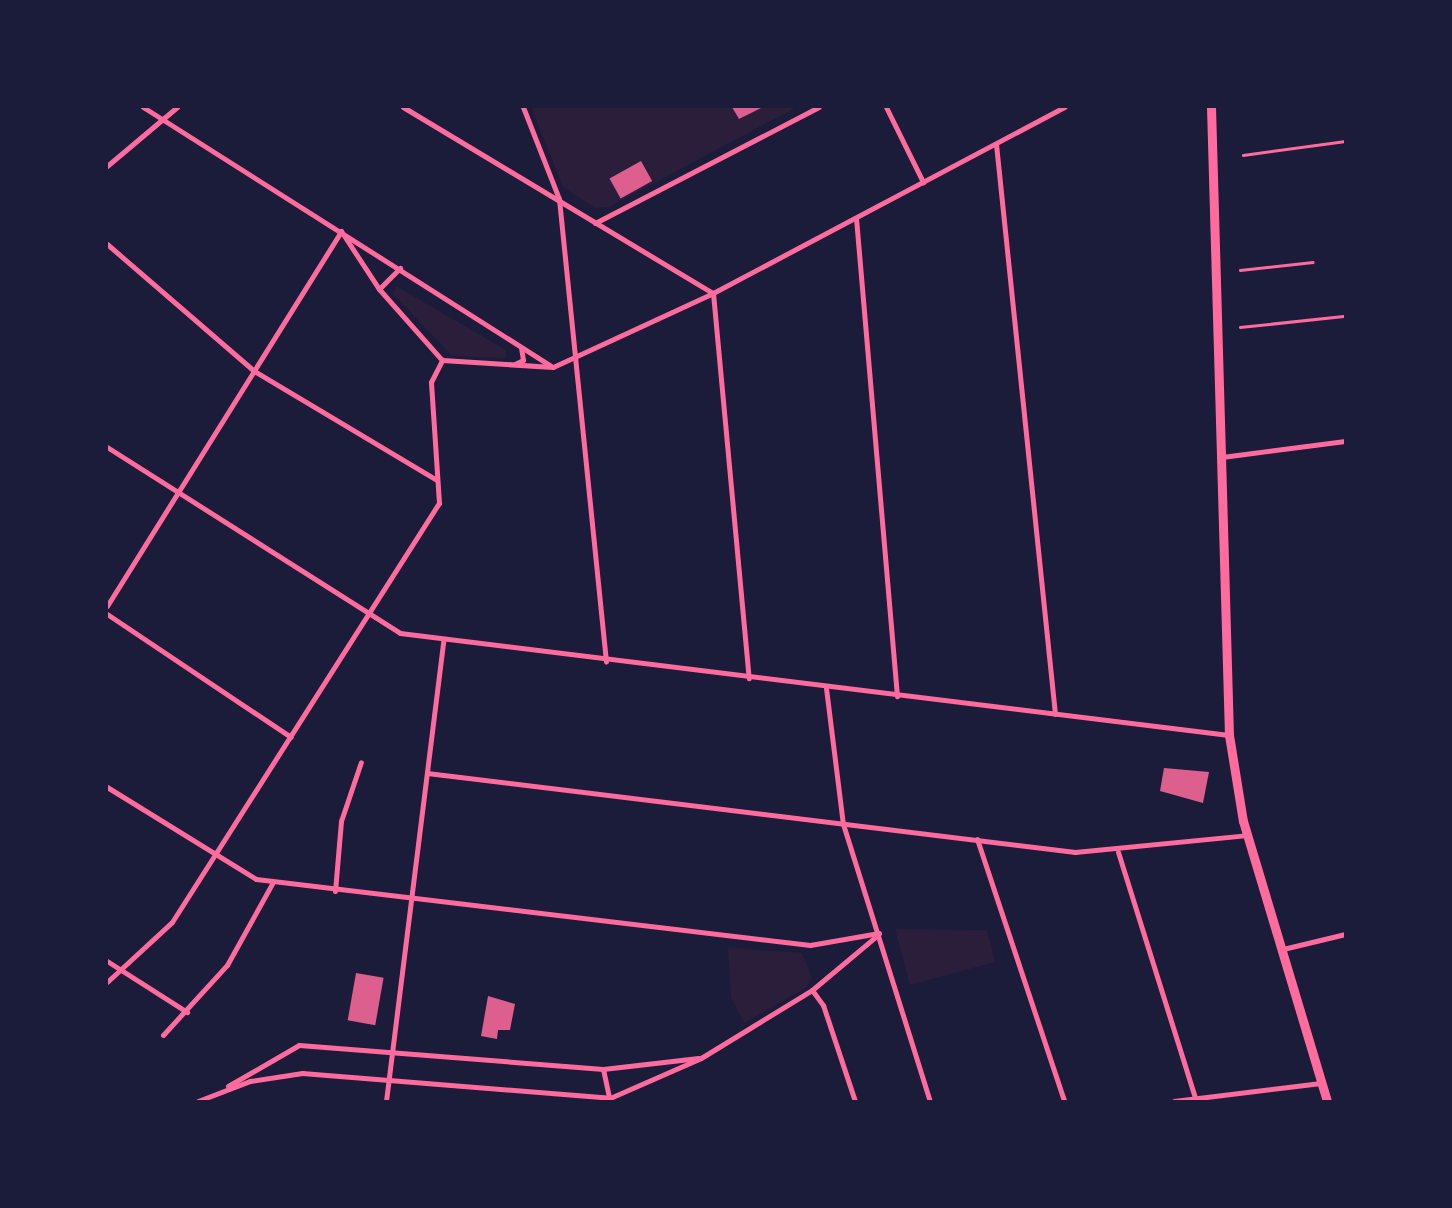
<!DOCTYPE html>
<html>
<head>
<meta charset="utf-8">
<style>
  body { margin:0 }
  #map { position:relative; width:1452px; height:1208px; overflow:hidden; background:#1b1b3a; font-family:Roboto,sans-serif }
  div>[style] { position:absolute }
  .green>* { inset:0; background:#2a1e3b }
  .building>* { inset:0; background:#dd5f8e; transform-origin:0 0 }
  .path>* { height:2.5px; margin:-1.25px; padding:0 1.25px; transform-origin:1.25px; border-radius:1.25px; background:#ff6b9d }
  .minor>* { height:5px; margin:-2.5px; padding:0 2.5px; transform-origin:2.5px; border-radius:2.5px; background:#ff6b9d }
  .primary>* { height:9px; margin:-4.5px; padding:0 4.5px; transform-origin:4.5px; border-radius:4.5px; background:#ff6b9d }
  span { translate:-50% -50%; white-space:nowrap; text-align:center; line-height:1.15; -webkit-text-stroke:7px #1b1b3a; paint-order:stroke }
  .frame { position:absolute; inset:0; border:108px solid #1b1b3a; pointer-events:none }
</style>
</head>
<body>
<div id="map">
  <div class="green">
    <i style="clip-path:polygon(531px 107px,797px 107px,609px 207px,595px 208px,563px 187px)"></i>
    <i style="clip-path:polygon(396px 286px,506px 350px,506px 358px,452px 356px,393px 294px)"></i>
    <i style="clip-path:polygon(895px 929px,987px 930px,995px 962px,910px 985px)"></i>
    <i style="clip-path:polygon(728px 948px,802px 953px,812px 977px,807px 987px,744px 1023px,731px 998px)"></i>
  </div>
  <div class="building">
    <i style="clip-path:polygon(732px 107px,763px 107px,739px 119px)"></i>
    <i style="left:641px;top:161px;width:23px;height:36px;rotate:61deg"></i>
    <i style="clip-path:polygon(1164px 768px,1209px 772px,1203px 803px,1160px 791px)"></i>
    <i style="left:356px;top:973px;width:28px;height:48px;rotate:10deg"></i>
    <i style="clip-path:polygon(488px 996px,515px 1004px,510px 1030px,498px 1030px,497px 1039px,481px 1036px)"></i>
  </div>
  <div class="path">
    <i style="left:1243px;top:155px;width:103px;rotate:-7.8deg"></i>
    <i style="left:1240px;top:270px;width:73px;rotate:-6.3deg"></i>
    <i style="left:1240px;top:327px;width:106px;rotate:-6deg"></i>
  </div>
  <div class="minor">
    <i style="left:143px;top:107px;width:483px;rotate:32.4deg"></i>
    <i style="left:403px;top:107px;width:362px;rotate:31deg"></i>
    <i style="left:523px;top:107px;width:99px;rotate:68.6deg"></i>
    <i style="left:559px;top:199px;width:465px;rotate:84.2deg"></i>
    <i style="left:886px;top:107px;width:84px;rotate:63.7deg"></i>
    <i style="left:996px;top:144px;width:573px;rotate:84.09deg"></i>
    <i style="left:107px;top:166px;width:92px;rotate:-40.1deg"></i>
    <i style="left:856px;top:218px;width:480px;rotate:85.1deg"></i>
    <i style="left:595px;top:223px;width:252px;rotate:-27.4deg"></i>
    <i style="left:341px;top:231px;width:69px;rotate:56.8deg"></i>
    <i style="left:379px;top:289px;width:95px;rotate:48.4deg"></i>
    <i style="left:442px;top:360px;width:111px;rotate:3.6deg"></i>
    <i style="left:553px;top:367px;width:176px;rotate:-24.8deg"></i>
    <i style="left:713px;top:293px;width:398px;rotate:-27.9deg"></i>
    <i style="left:107px;top:244px;width:194px;rotate:40.8deg"></i>
    <i style="left:254px;top:371px;width:213px;rotate:30.8deg"></i>
    <i style="left:379px;top:289px;width:30px;rotate:-45deg"></i>
    <i style="left:713px;top:293px;width:387px;rotate:84.7deg"></i>
    <i style="left:515px;top:364px;width:9px;rotate:-27deg"></i>
    <i style="left:523px;top:360px;width:12px;rotate:-99deg"></i>
    <i style="left:107px;top:447px;width:347px;rotate:32.4deg"></i>
    <i style="left:400px;top:633px;width:835px;rotate:7.01deg"></i>
    <i style="left:1222px;top:457px;width:124px;rotate:-7.4deg"></i>
    <i style="left:107px;top:606px;width:442px;rotate:-58deg"></i>
    <i style="left:107px;top:614px;width:221px;rotate:33.8deg"></i>
    <i style="left:826px;top:688px;width:137px;rotate:82.9deg"></i>
    <i style="left:843px;top:824px;width:290px;rotate:72.6deg"></i>
    <i style="left:427px;top:773px;width:653px;rotate:6.95deg"></i>
    <i style="left:1075px;top:852px;width:173px;rotate:-5.6deg"></i>
    <i style="left:107px;top:787px;width:175px;rotate:31.7deg"></i>
    <i style="left:256px;top:879px;width:558px;rotate:6.79deg"></i>
    <i style="left:810px;top:945px;width:70px;rotate:-9.9deg"></i>
    <i style="left:977px;top:839px;width:276px;rotate:71.6deg"></i>
    <i style="left:1118px;top:852px;width:261px;rotate:72.6deg"></i>
    <i style="left:335px;top:891px;width:70px;rotate:-85.1deg"></i>
    <i style="left:341px;top:821px;width:62px;rotate:-71.3deg"></i>
    <i style="left:1283px;top:949px;width:64px;rotate:-13.6deg"></i>
    <i style="left:107px;top:961px;width:95px;rotate:32.5deg"></i>
    <i style="left:107px;top:982px;width:88px;rotate:-42.7deg"></i>
    <i style="left:172px;top:922px;width:497px;rotate:-57.5deg"></i>
    <i style="left:439px;top:503px;width:121px;rotate:-93.8deg"></i>
    <i style="left:431px;top:382px;width:25px;rotate:-63deg"></i>
    <i style="left:812px;top:990px;width:19px;rotate:54deg"></i>
    <i style="left:823px;top:1005px;width:101px;rotate:71.6deg"></i>
    <i style="left:163px;top:1035px;width:95px;rotate:-47.6deg"></i>
    <i style="left:227px;top:965px;width:95px;rotate:-61deg"></i>
    <i style="left:603px;top:1069px;width:33px;rotate:78deg"></i>
    <i style="left:228px;top:1086px;width:82px;rotate:-30deg"></i>
    <i style="left:299px;top:1045px;width:305px;rotate:4.5deg"></i>
    <i style="left:603px;top:1069px;width:96px;rotate:-6.6deg"></i>
    <i style="left:198px;top:1101px;width:56px;rotate:-21deg"></i>
    <i style="left:250px;top:1081px;width:53px;rotate:-8.7deg"></i>
    <i style="left:302px;top:1073px;width:309px;rotate:4.6deg"></i>
    <i style="left:610px;top:1098px;width:99px;rotate:-23.7deg"></i>
    <i style="left:701px;top:1058px;width:130px;rotate:-31.5deg"></i>
    <i style="left:812px;top:990px;width:87px;rotate:-39.9deg"></i>
    <i style="left:386px;top:1101px;width:463px;rotate:-82.9deg"></i>
    <i style="left:1174px;top:1101px;width:148px;rotate:-7deg"></i>
  </div>
  <div class="primary">
    <i style="left:1211px;top:107px;width:628px;rotate:88.36deg"></i>
    <i style="left:1229px;top:735px;width:87px;rotate:80.8deg"></i>
    <i style="left:1243px;top:821px;width:292px;rotate:73.3deg"></i>
  </div>
  <div class="frame"></div>
</div>
</body>
</html>
